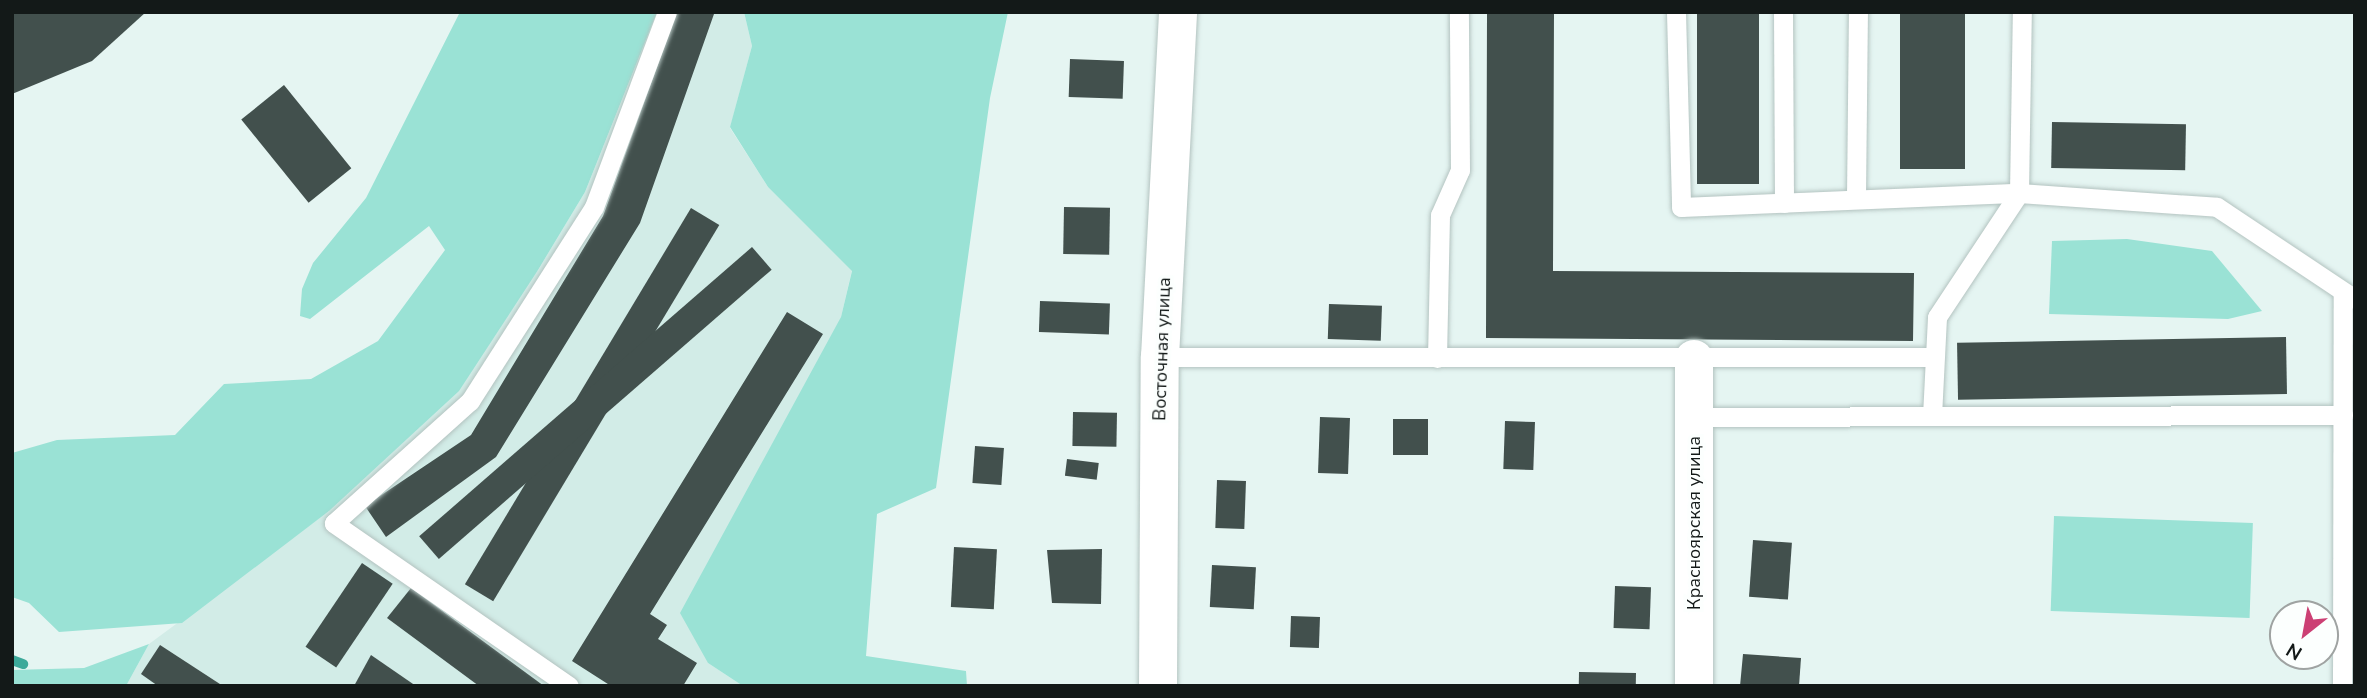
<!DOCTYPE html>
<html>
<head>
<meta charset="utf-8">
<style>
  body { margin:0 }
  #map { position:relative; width:2367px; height:698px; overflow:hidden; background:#e5f5f2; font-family:"Nunito Sans",sans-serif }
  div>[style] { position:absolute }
  .built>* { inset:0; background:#d2ece7 }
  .green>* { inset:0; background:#9ae2d5; transform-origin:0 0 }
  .stream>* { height:10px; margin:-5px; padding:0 5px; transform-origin:5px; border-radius:5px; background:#3da99a }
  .building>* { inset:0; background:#42504d; transform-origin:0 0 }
  .roads { filter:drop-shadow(0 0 2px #b3c3c0) drop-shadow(0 0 2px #b3c3c0) }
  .lane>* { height:19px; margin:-9.5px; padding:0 9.5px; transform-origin:9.5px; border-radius:9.5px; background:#fff }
  .street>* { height:38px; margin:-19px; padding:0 19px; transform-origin:19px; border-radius:19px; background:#fff }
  span { translate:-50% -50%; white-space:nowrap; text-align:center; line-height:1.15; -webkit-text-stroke:7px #fcfffe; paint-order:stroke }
  .street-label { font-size:18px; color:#131918 }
  .frame { position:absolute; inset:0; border:14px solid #131918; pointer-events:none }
  .north { position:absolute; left:2269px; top:600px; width:70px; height:70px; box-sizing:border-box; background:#fcfffe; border:2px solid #9fa3a2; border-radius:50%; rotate:211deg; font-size:19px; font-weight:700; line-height:28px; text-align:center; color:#131918 }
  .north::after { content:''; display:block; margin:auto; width:24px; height:32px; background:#cc4074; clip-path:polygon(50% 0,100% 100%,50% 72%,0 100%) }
</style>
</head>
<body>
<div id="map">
  <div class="built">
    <i style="clip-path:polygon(657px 12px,744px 12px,752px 46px,730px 128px,768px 187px,852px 270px,841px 317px,708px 663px,743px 686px,126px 686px,149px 644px,329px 511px,538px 270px,585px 192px)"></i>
  </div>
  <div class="green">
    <i style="clip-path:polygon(460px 12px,657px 12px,585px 192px,538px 270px,459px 391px,329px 511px,182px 623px,59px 632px,29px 603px,12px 597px,12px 453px,57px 440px,175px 435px,224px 384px,311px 379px,378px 341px,445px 250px,429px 226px,310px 319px,300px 316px,302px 289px,313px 263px,366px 198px)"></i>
    <i style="clip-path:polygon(744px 12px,1008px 12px,990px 98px,936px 488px,877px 514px,866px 656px,966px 671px,967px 686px,743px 686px,708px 663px,680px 613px,841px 317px,852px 271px,768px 187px,730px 127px,752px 46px)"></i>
    <i style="clip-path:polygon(2127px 239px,2212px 251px,2262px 311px,2228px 319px,2049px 314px,2052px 241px)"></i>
    <i style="left:2054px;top:516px;width:199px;height:95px;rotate:2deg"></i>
    <i style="clip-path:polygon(149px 644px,126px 686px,12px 686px,12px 670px,84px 668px)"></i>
  </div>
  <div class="stream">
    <i style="left:12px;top:660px;width:12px;rotate:20deg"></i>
  </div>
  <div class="building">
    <i style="clip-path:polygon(12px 12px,146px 12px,92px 61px,12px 94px)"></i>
    <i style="clip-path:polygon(677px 12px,714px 14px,640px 223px,496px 457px,386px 537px,365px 506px,471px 435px,603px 216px)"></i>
    <i style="clip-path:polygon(1487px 12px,1554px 12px,1553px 271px,1914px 273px,1913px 341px,1486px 338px)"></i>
    <i style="left:1697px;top:12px;width:62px;height:172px"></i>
    <i style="left:1900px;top:12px;width:65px;height:157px"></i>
    <i style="left:1070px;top:59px;width:54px;height:38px;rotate:2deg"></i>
    <i style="left:284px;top:85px;width:107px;height:55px;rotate:51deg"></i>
    <i style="left:2052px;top:122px;width:134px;height:46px;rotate:1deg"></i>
    <i style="left:1064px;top:207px;width:46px;height:47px;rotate:1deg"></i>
    <i style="left:691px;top:208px;width:33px;height:439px;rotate:31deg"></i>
    <i style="left:752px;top:247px;width:30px;height:441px;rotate:49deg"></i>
    <i style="left:1040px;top:301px;width:70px;height:31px;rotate:2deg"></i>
    <i style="left:1329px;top:304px;width:53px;height:35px;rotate:2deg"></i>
    <i style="clip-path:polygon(787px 312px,823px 334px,650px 614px,667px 625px,658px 639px,697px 663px,683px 686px,611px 686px,572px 661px)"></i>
    <i style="left:2286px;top:337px;width:57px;height:329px;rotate:89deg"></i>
    <i style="left:1073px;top:412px;width:44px;height:34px;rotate:1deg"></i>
    <i style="left:1320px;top:417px;width:30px;height:56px;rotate:2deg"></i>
    <i style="left:1393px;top:419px;width:35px;height:36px"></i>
    <i style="left:1505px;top:421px;width:30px;height:48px;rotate:2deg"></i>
    <i style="left:975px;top:446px;width:29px;height:37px;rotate:4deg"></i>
    <i style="left:1067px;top:459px;width:32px;height:17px;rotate:7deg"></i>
    <i style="left:1217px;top:480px;width:29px;height:48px;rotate:2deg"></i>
    <i style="left:1753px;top:540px;width:39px;height:57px;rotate:4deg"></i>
    <i style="left:954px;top:547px;width:43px;height:60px;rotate:3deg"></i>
    <i style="clip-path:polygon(1102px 549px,1101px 604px,1052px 603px,1047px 550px)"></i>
    <i style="left:362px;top:563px;width:37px;height:101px;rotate:34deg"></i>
    <i style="left:1212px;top:565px;width:44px;height:42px;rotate:3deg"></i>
    <i style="left:1615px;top:586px;width:36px;height:42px;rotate:2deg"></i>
    <i style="clip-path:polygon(411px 588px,544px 686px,479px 686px,387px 618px)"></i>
    <i style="left:1291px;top:616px;width:29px;height:31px;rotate:2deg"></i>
    <i style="clip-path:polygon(160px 645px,223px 686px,158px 686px,141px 674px)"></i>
    <i style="clip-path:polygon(1743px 654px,1801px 658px,1799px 686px,1740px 686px)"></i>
    <i style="clip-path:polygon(371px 655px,416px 686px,354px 686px)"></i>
    <i style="left:1579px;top:672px;width:57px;height:14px;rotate:1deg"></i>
  </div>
  <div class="roads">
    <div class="lane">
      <i style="left:1676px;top:12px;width:195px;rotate:88.5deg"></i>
      <i style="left:1681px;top:207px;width:338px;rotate:-2.4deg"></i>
      <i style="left:2019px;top:193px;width:198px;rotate:4deg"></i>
      <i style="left:2217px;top:207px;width:166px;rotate:33.7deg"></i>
      <i style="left:1783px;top:12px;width:191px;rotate:89.7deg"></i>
      <i style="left:1856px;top:198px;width:186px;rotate:-89.4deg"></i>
      <i style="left:1160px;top:357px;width:771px"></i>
      <i style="left:1437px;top:358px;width:143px;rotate:-88.8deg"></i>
      <i style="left:1440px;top:215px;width:49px;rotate:-66deg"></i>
      <i style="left:1460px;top:170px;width:158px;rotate:-90.4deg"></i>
      <i style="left:1932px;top:416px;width:99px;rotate:-87.1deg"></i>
      <i style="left:1937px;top:317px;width:149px;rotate:-56.5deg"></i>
      <i style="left:2019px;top:193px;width:181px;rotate:-89.1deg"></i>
      <i style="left:1694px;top:417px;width:649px;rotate:-0.18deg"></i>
      <i style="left:569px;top:686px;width:286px;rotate:-145.3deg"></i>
      <i style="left:334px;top:523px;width:183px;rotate:-41.9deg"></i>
      <i style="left:470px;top:401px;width:230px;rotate:-57.4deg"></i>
      <i style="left:594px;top:207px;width:208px;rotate:-69.5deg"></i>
      <i style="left:2342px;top:686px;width:391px;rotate:-89.9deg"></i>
    </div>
    <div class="street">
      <i style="left:1694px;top:359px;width:327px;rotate:90deg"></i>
      <i style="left:1158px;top:686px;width:329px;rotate:-89.7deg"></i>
      <i style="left:1160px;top:357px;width:345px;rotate:-87deg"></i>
    </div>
  </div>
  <div class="street-label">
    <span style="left:1162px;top:349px;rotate:-88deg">Восточная улица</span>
    <span style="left:1694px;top:523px;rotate:-90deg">Красноярская улица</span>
  </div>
  <div class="frame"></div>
  <div class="north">N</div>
</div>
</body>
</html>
